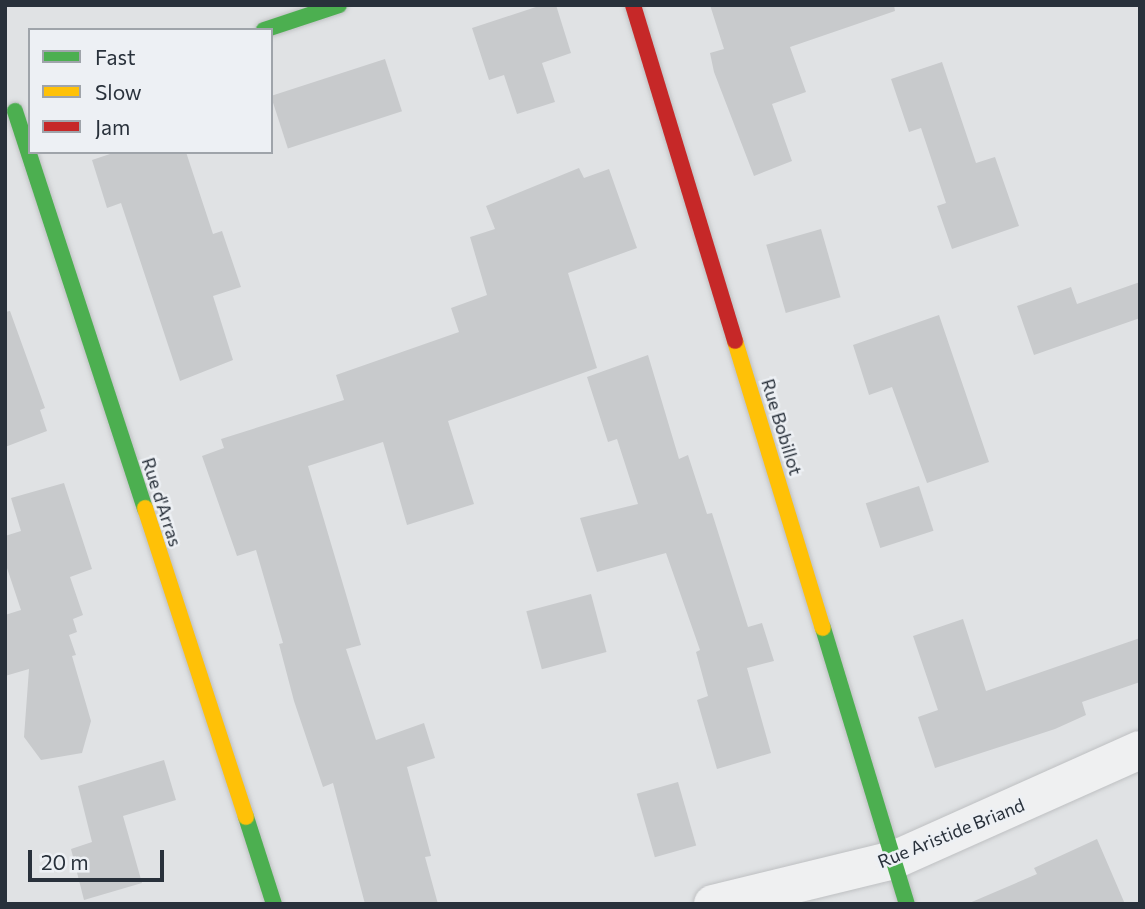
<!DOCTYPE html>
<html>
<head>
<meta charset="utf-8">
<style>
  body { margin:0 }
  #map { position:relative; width:1145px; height:909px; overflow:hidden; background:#e0e2e4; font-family:Commissioner,sans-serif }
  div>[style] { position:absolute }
  .building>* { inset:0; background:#c8cacc; transform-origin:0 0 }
  .roads { filter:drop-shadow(0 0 2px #bec0c2) drop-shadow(0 0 2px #bec0c2) }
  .street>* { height:38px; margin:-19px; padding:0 19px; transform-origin:19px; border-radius:19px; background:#eff0f1 }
  .fast>* { height:16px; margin:-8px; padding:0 8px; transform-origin:8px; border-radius:8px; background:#4caf50 }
  .slow>* { height:16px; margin:-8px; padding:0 8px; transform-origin:8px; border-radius:8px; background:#ffc107 }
  .jam>* { height:16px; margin:-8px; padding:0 8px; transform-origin:8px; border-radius:8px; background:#c62828 }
  span { translate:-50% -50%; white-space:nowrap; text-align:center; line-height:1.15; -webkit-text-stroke:5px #edf0f4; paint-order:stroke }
  .street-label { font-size:18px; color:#29313b }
  .frame { position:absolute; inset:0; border:7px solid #29313b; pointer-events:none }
  .legend { position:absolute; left:28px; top:28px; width:245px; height:126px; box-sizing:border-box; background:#edf0f4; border:2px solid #9fa4aa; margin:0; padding:9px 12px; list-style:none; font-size:21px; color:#29313b }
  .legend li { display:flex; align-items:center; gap:14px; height:35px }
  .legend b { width:35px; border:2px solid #9fa4aa }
  .scale { position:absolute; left:28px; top:850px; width:136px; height:32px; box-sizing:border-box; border:4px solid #29313b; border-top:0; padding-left:9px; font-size:21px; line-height:24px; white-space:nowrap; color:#29313b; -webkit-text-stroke:5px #edf0f4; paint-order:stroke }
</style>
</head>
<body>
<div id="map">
  <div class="building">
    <i style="clip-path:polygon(542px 5px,556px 5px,571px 53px,542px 63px,555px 102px,517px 114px,504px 75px,489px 80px,472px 28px)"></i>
    <i style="clip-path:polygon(710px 5px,894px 5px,895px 11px,790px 47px,806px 92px,772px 104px,792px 161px,754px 176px,714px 72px,710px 53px,724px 49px)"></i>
    <i style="left:385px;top:59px;width:55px;height:120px;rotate:72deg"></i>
    <i style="clip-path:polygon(942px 62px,976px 163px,995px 157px,1019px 226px,952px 249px,937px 206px,946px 203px,921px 128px,909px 132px,891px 79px)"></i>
    <i style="clip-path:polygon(116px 152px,186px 152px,213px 234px,222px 231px,241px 287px,213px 296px,233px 360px,180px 381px,121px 203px,107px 208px,92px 160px)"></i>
    <i style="clip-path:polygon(579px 168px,584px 178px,609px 169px,637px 248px,568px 273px,597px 368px,448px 421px,474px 504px,407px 525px,383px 442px,308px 466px,361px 645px,346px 649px,376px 740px,424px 723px,435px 758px,407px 767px,431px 856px,425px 857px,438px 904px,365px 904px,333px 783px,323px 787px,294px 701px,279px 644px,283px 643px,256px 550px,237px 556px,202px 456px,224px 448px,221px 439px,344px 400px,336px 375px,459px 332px,451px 308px,487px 295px,470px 237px,495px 229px,486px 206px)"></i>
    <i style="left:821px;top:229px;width:71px;height:57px;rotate:74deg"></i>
    <i style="clip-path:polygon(1140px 282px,1140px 318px,1034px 355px,1017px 306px,1071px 287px,1077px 304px)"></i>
    <i style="clip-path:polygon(10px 311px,45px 408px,40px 410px,47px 431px,5px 447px,5px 312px)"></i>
    <i style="clip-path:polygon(939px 315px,989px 462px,927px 483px,892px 387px,869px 395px,853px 345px)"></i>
    <i style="clip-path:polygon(648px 355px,679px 459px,688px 455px,707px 514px,712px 513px,748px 627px,762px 623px,774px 661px,747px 668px,771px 753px,717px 769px,697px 700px,708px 696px,696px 652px,700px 650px,666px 553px,597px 572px,580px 518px,638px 504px,617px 439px,608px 442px,587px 377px)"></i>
    <i style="clip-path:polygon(64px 483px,92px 569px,70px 577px,83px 615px,73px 619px,77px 632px,69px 635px,76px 655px,72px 656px,91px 721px,82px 753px,41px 760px,24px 737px,29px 669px,5px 676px,5px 615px,21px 610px,5px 562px,5px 536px,21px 531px,11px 498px)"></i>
    <i style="left:919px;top:486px;width:47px;height:56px;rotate:72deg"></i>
    <i style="left:591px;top:594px;width:60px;height:67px;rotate:75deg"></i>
    <i style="clip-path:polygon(963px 619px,986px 691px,1140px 638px,1140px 682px,1082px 702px,1086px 715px,1055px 729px,935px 768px,918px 717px,938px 710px,913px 636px)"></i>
    <i style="clip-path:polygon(164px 760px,176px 800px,123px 816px,142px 883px,84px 900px,71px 849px,92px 842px,78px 786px)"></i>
    <i style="left:678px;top:782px;width:66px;height:43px;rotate:74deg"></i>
    <i style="clip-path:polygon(1097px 839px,1125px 904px,967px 904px,1037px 874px,1034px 868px)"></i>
  </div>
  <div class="roads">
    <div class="street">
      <i style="left:713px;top:904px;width:186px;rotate:-13.7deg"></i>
      <i style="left:894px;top:860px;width:269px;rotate:-24.1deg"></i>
    </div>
    <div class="fast">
      <i style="left:264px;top:30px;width:79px;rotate:-18.4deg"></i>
      <i style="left:15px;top:111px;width:418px;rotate:71.9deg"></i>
      <i style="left:823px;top:628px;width:288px;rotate:73.1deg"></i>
      <i style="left:246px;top:817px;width:91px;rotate:72.2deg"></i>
    </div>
    <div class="slow">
      <i style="left:735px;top:341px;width:300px;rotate:73deg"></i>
      <i style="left:145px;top:508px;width:325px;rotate:71.9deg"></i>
    </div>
    <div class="jam">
      <i style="left:633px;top:5px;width:351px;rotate:73.1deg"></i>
    </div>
  </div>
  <div class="street-label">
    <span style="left:782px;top:427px;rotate:73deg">Rue Bobillot</span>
    <span style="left:162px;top:502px;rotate:72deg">Rue d'Arras</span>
    <span style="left:951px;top:833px;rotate:-22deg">Rue Aristide Briand</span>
  </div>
  <div class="frame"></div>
  <ul class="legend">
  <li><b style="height:9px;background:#4caf50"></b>Fast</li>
  <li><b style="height:9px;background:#ffc107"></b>Slow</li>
  <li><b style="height:9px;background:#c62828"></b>Jam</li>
  </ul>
  <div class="scale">20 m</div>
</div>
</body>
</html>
